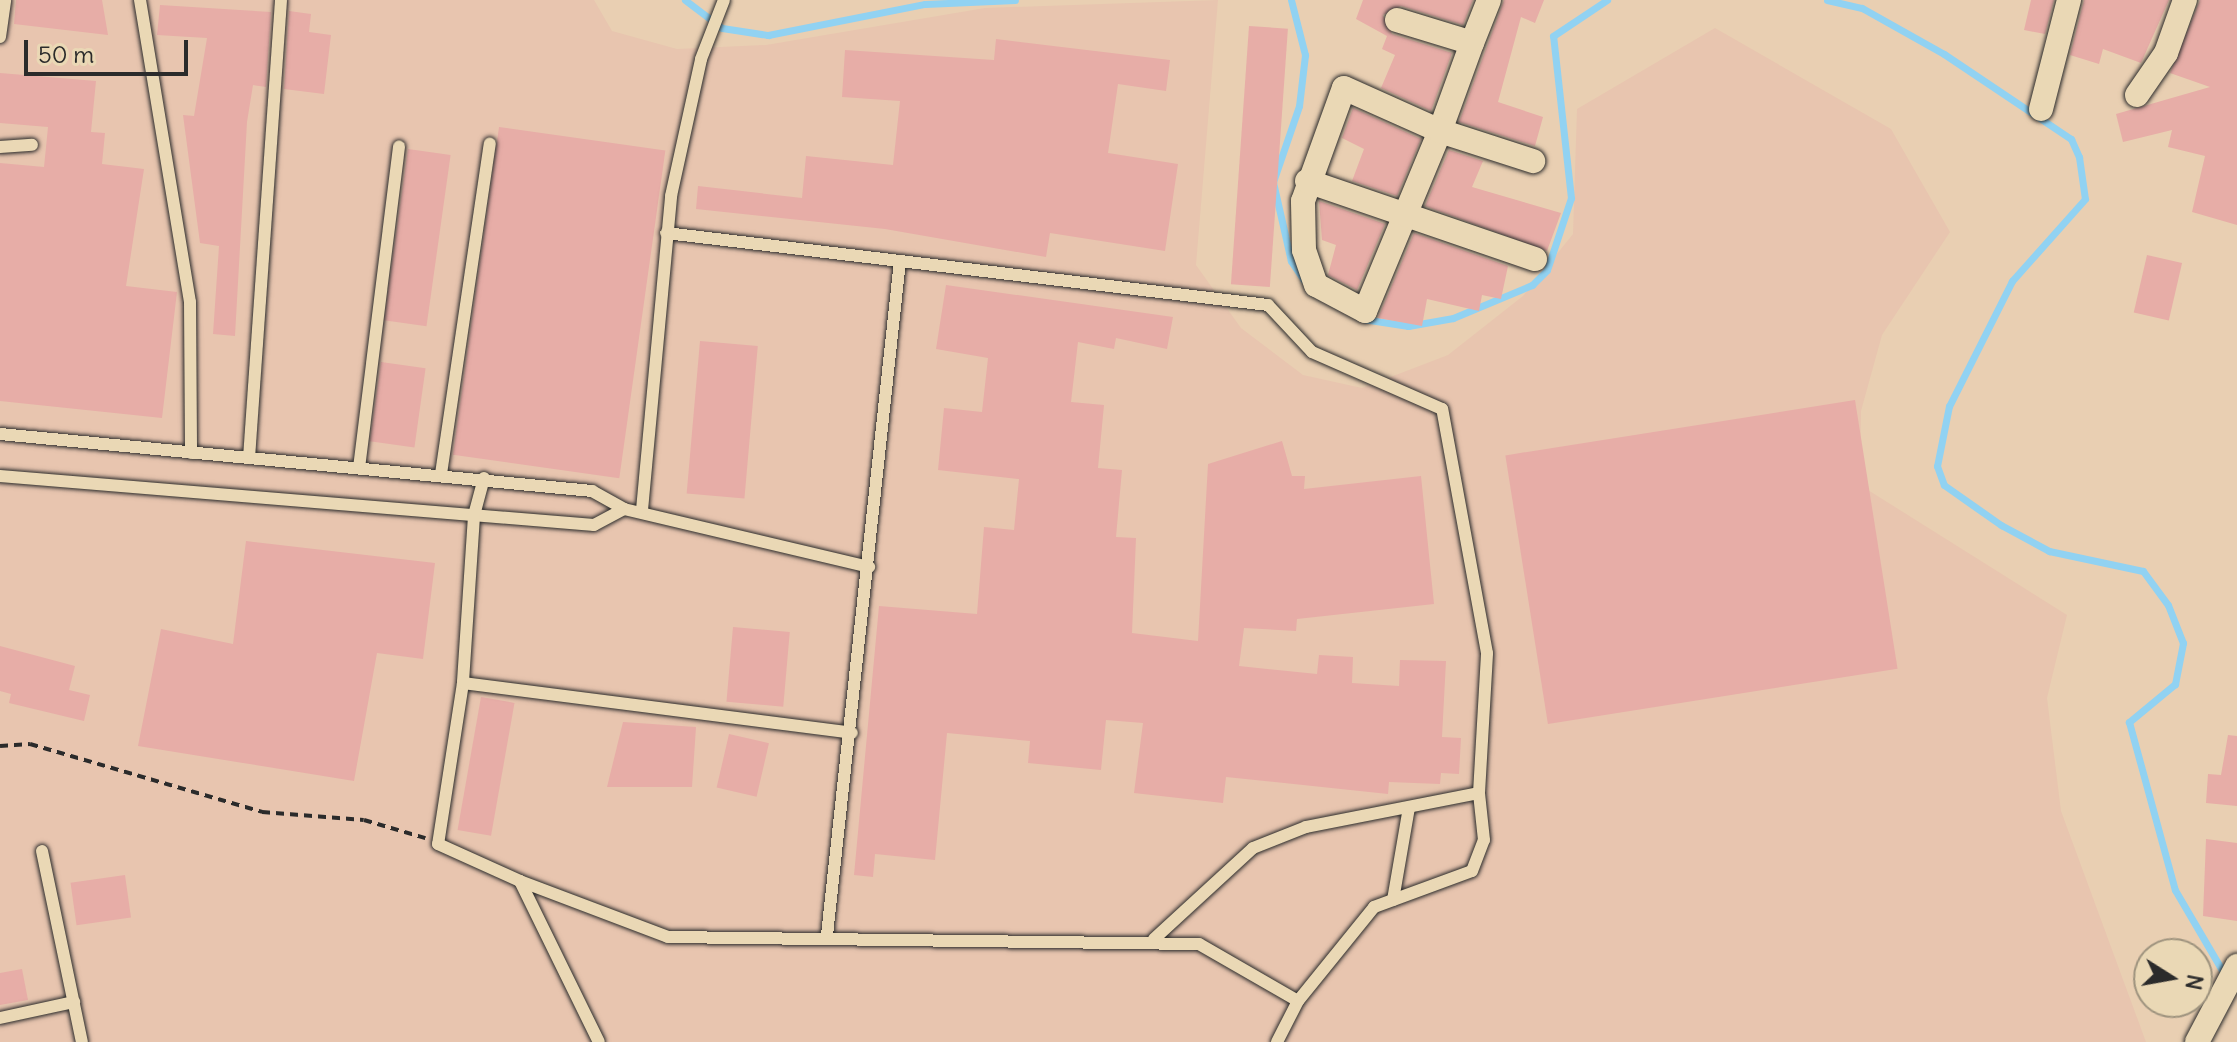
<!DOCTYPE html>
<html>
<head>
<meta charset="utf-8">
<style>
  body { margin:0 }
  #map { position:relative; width:2237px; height:1042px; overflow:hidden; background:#e9cfb2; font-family:Delius,sans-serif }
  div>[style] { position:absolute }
  .built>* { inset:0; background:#e8c5af }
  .stream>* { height:7px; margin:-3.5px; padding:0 3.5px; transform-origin:3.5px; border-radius:3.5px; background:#91d2f2 }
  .building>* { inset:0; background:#e7ada7; transform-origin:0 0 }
  .path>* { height:4px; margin-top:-2px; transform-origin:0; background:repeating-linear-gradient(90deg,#2b2b2b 0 8px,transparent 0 14px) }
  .roads { filter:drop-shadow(0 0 2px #2b2b2b) drop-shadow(0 0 2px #2b2b2b) }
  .service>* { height:12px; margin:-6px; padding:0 6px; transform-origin:6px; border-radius:6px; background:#ead8b5 }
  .minor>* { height:24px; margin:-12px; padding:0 12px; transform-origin:12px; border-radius:12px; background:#ead8b5 }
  span { translate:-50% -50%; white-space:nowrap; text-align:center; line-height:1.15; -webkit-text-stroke:6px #ead8b5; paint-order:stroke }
  .north { position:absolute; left:2133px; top:938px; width:80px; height:80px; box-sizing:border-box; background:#ead8b5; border:2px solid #9e937e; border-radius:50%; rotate:101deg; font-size:22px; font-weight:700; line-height:32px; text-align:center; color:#2b2b2b }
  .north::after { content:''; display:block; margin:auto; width:28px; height:36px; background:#2b2b2b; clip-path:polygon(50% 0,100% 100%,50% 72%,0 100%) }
  .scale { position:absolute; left:24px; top:40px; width:164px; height:36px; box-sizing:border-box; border:4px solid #2b2b2b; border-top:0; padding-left:10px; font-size:24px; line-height:28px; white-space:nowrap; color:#2b2b2b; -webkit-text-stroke:6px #ead8b5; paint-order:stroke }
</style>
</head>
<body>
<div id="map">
  <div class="built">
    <i style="clip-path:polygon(0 0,594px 0,612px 31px,677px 49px,766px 45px,985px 8px,1218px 0,1196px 265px,1241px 328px,1303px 375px,1362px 388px,1448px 355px,1523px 296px,1573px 234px,1577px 109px,1715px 28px,1891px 129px,1950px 232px,1882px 335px,1861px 411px,1860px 485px,2067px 615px,2047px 698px,2061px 811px,2146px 1042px,0 1042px)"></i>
  </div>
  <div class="stream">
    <i style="left:685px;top:0;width:46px;rotate:37.1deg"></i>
    <i style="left:722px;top:28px;width:47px;rotate:8.7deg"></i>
    <i style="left:768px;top:35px;width:160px;rotate:-11.2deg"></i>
    <i style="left:925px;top:4px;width:90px;rotate:-2.5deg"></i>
    <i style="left:1291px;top:0;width:57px;rotate:75.7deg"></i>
    <i style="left:1305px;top:55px;width:51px;rotate:96.7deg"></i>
    <i style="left:1299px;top:106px;width:80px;rotate:108.9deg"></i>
    <i style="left:1273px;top:182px;width:81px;rotate:77.2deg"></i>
    <i style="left:1291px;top:261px;width:23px;rotate:56deg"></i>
    <i style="left:1827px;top:0;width:36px;rotate:13deg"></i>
    <i style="left:1862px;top:8px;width:94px;rotate:29.3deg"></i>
    <i style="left:1944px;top:54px;width:153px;rotate:33.8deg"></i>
    <i style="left:2071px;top:139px;width:20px;rotate:66deg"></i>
    <i style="left:2079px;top:157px;width:42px;rotate:81.9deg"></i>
    <i style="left:2085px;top:199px;width:110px;rotate:131.7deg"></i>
    <i style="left:2012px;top:281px;width:140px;rotate:116.7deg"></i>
    <i style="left:1949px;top:406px;width:61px;rotate:101.3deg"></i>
    <i style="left:1937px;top:466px;width:20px;rotate:70deg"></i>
    <i style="left:1944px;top:485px;width:70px;rotate:35.1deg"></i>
    <i style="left:2001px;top:525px;width:55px;rotate:28.4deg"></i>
    <i style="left:2049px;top:551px;width:96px;rotate:12deg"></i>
    <i style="left:2143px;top:571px;width:42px;rotate:53.7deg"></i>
    <i style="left:2168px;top:605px;width:41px;rotate:68.5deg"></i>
    <i style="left:2183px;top:643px;width:42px;rotate:101deg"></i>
    <i style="left:2175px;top:684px;width:60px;rotate:140.4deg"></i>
    <i style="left:2129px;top:722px;width:174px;rotate:74.7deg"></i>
    <i style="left:2175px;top:890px;width:101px;rotate:59.6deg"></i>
    <i style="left:1363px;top:319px;width:46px;rotate:8.8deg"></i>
    <i style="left:1408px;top:326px;width:46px;rotate:-10.1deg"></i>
    <i style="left:1453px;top:318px;width:86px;rotate:-22.7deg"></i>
    <i style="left:1532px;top:285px;width:21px;rotate:-45deg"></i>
    <i style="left:1547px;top:270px;width:76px;rotate:-71.6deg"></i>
    <i style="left:1571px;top:198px;width:163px;rotate:-96.3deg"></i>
    <i style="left:1553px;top:36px;width:65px;rotate:-33.7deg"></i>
  </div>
  <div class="building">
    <i style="clip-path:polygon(16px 0,102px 0,108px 35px,14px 24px)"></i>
    <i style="clip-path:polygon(1363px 0,1473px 0,1463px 25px,1401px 6px,1383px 15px,1392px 34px,1452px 53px,1431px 111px,1381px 88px,1395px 55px,1382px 49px,1387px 36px,1356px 19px)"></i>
    <i style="clip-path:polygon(1504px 0,1544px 0,1535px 23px,1521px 17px,1498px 102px,1543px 117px,1535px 146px,1459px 122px)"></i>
    <i style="clip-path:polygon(2031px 0,2054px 0,2045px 34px,2024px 30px)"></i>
    <i style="clip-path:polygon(2084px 0,2169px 0,2141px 63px,2103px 49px,2099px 64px,2070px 55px)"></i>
    <i style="clip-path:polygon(2200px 0,2237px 0,2237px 225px,2192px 212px,2205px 156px,2168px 147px,2172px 130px,2123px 142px,2116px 114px,2210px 87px,2170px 73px)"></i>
    <i style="clip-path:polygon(160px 5px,271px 12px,266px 87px,253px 85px,247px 122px,235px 336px,213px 334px,219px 246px,200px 243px,183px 115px,194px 116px,207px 38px,157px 35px)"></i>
    <i style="clip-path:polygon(289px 11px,311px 14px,309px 32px,331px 35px,324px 94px,284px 89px)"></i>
    <i style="left:1249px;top:26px;width:39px;height:259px;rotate:4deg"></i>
    <i style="clip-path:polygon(996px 39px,1170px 60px,1166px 91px,1118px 84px,1108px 153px,1178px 164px,1165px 251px,1050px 233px,1046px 257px,885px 229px,696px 209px,698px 186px,802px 198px,806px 156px,893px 165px,900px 101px,842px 97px,845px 50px,994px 60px)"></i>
    <i style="clip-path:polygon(0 73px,96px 81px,91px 132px,105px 133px,102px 164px,144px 169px,126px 286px,177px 292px,162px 418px,0 401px,0 163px,44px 167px,48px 127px,0 123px)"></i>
    <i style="clip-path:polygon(1353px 108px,1421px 139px,1397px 196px,1352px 181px,1364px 149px,1342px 138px)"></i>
    <i style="left:499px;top:127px;width:168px;height:331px;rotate:8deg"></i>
    <i style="left:408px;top:149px;width:43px;height:173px;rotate:8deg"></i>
    <i style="clip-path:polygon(1449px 150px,1483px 161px,1472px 187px,1561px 213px,1547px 251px,1425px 206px)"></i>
    <i style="clip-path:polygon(1319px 201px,1385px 224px,1357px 290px,1328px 275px,1336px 245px,1322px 240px)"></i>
    <i style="clip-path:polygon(1414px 233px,1508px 266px,1501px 299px,1482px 295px,1479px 311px,1427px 299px,1422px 326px,1378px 318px)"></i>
    <i style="left:2147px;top:255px;width:36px;height:59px;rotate:13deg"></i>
    <i style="clip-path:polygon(946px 285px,1173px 317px,1167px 349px,1116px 338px,1114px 349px,1078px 342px,1071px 402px,1104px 405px,1098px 468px,1122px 470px,1116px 537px,1136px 538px,1132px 633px,1198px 641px,1208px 464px,1282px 441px,1292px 476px,1305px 476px,1304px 489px,1421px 476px,1434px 604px,1297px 619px,1296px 631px,1244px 628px,1239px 666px,1317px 674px,1319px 655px,1353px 657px,1352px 683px,1399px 686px,1400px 660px,1446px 661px,1442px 737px,1461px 738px,1459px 774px,1441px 773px,1440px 784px,1389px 782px,1388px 794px,1226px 777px,1223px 803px,1134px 793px,1143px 723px,1106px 720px,1101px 770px,1028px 763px,1030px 741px,947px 733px,935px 860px,875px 854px,873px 877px,854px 875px,879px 606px,977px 614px,984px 527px,1014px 530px,1019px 479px,938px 470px,944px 408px,982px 412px,988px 358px,936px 349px)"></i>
    <i style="left:700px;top:341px;width:58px;height:153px;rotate:5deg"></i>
    <i style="left:381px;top:362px;width:45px;height:80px;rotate:8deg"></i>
    <i style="left:1855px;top:400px;width:272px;height:354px;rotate:81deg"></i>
    <i style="clip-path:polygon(246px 541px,435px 563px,423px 659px,377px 653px,354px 781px,138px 746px,161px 629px,233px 644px)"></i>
    <i style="left:733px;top:627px;width:57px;height:75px;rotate:5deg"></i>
    <i style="clip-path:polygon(0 646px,75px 666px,69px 690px,90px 695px,84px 721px,9px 703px,11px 694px,0 691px)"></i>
    <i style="left:481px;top:697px;width:34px;height:135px;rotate:10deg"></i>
    <i style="clip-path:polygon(623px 722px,696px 727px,692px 787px,607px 787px)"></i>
    <i style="left:729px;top:734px;width:41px;height:55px;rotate:13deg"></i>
    <i style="clip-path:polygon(2228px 735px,2237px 736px,2237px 806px,2206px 803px,2208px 774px,2221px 775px)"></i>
    <i style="clip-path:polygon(2206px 839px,2237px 843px,2237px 921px,2203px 916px)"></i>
    <i style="left:125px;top:875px;width:43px;height:55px;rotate:82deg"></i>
    <i style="clip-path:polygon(22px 969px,28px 1000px,0 1005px,0 973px)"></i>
  </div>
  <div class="path">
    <i style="left:0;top:746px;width:30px;rotate:-4deg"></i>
    <i style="left:30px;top:744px;width:242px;rotate:16.3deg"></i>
    <i style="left:262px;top:812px;width:102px;rotate:4.5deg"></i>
    <i style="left:364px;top:820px;width:64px;rotate:16.4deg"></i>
  </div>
  <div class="roads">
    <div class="service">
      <i style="left:140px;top:0;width:306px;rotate:80.6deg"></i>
      <i style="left:190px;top:302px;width:151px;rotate:89.6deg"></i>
      <i style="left:0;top:37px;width:37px;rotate:-82deg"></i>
      <i style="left:0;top:147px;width:32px;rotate:-4deg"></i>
      <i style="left:0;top:434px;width:595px;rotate:5.5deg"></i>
      <i style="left:592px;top:491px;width:37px;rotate:29deg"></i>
      <i style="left:624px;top:509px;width:252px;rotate:13.3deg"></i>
      <i style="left:249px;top:458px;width:459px;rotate:-86deg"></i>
      <i style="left:359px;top:468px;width:324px;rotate:-82.9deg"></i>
      <i style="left:441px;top:474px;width:334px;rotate:-81.6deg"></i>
      <i style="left:0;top:476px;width:596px;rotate:4.72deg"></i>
      <i style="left:594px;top:525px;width:34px;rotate:-28deg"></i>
      <i style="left:484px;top:478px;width:39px;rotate:105deg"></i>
      <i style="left:474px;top:516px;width:167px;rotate:93.8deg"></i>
      <i style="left:463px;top:683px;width:163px;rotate:98.8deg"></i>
      <i style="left:438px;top:844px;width:90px;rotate:24.3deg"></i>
      <i style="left:520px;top:881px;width:158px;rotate:20.7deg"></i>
      <i style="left:668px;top:937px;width:531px;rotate:0.76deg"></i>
      <i style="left:1199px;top:944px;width:114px;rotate:29.9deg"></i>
      <i style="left:1298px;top:1001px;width:121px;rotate:-51deg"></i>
      <i style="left:1374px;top:907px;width:104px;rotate:-20.2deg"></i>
      <i style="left:1472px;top:871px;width:33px;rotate:-69deg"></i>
      <i style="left:1484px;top:840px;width:47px;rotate:-96.1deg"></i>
      <i style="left:1479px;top:793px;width:140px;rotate:-86.7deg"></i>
      <i style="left:1487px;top:653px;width:248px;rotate:-100.4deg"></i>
      <i style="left:1442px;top:409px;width:142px;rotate:-156.3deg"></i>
      <i style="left:1312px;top:352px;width:64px;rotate:-133.1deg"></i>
      <i style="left:1268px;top:305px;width:606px;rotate:-173.18deg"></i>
      <i style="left:642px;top:510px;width:315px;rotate:-84.7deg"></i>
      <i style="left:671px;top:196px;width:140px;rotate:-77.6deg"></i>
      <i style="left:701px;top:59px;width:63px;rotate:-68.7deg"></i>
      <i style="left:463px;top:683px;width:392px;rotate:7.3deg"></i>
      <i style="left:42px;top:851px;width:195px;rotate:78.2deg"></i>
      <i style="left:520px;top:881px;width:179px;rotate:63.9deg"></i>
      <i style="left:1393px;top:900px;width:94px;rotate:-80.2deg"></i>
      <i style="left:827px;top:935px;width:678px;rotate:-83.82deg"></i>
      <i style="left:1154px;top:939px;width:134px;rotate:-42.6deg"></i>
      <i style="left:1253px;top:848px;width:57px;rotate:-21.6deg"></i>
      <i style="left:1306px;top:827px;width:176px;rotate:-11.1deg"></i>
      <i style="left:0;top:1018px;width:76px;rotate:-12.2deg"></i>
      <i style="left:1277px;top:1042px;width:46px;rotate:-62.9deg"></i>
    </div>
    <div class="minor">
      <i style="left:1397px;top:20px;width:78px;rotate:17deg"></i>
      <i style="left:1472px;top:43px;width:46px;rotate:-68.4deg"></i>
      <i style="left:1472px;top:43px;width:94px;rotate:110deg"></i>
      <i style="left:1440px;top:131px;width:195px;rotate:112.6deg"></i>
      <i style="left:1365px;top:311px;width:55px;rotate:-152deg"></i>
      <i style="left:1316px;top:285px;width:37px;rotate:-109deg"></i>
      <i style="left:1304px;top:250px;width:49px;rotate:-91.2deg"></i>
      <i style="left:1303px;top:201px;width:120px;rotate:-70.1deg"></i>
      <i style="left:1344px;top:88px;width:105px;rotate:24.1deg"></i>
      <i style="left:1440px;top:131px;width:98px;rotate:17.9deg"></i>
      <i style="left:2137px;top:95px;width:51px;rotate:-55.4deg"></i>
      <i style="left:2166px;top:53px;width:56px;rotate:-70.3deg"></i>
      <i style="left:2041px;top:109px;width:113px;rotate:-75.6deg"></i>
      <i style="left:1307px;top:181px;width:241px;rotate:18.9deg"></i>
      <i style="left:2197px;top:1042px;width:86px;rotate:-62.2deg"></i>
    </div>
  </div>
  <div class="north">N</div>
  <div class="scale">50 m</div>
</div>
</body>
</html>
